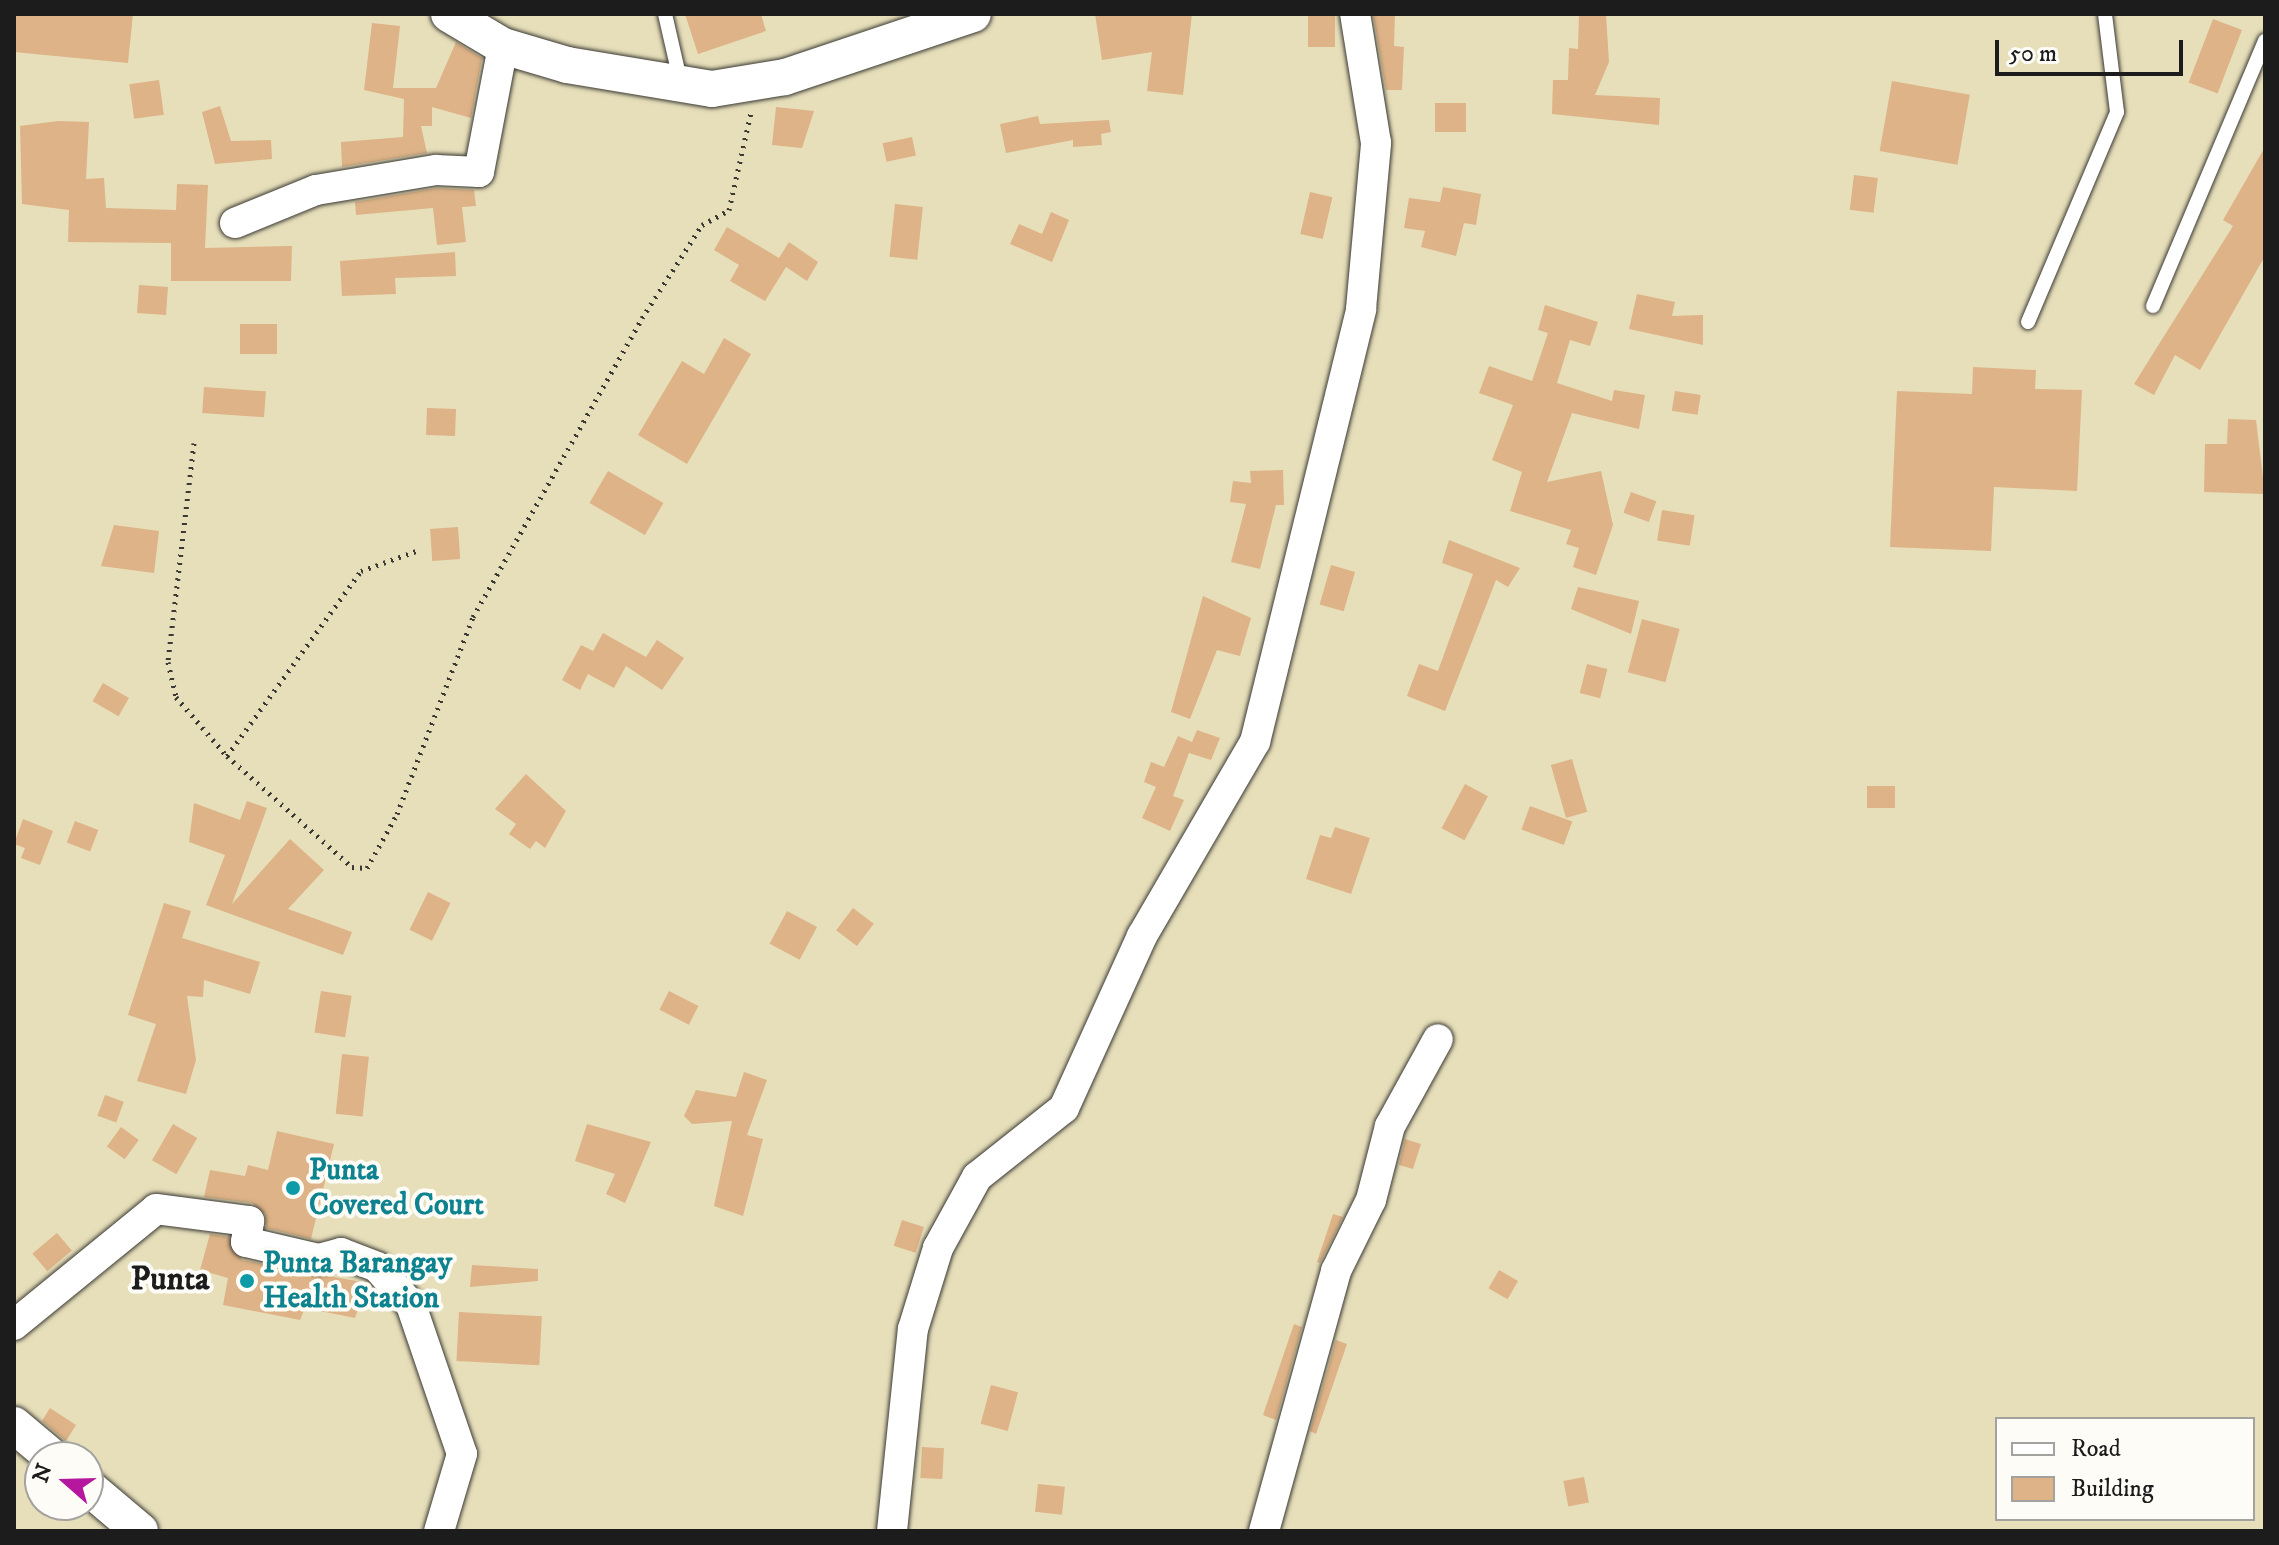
<!DOCTYPE html>
<html>
<head>
<meta charset="utf-8">
<style>
  body { margin:0 }
  #map { position:relative; width:2279px; height:1545px; overflow:hidden; background:#e7dfba; font-family:"IM FELL DW Pica",serif }
  div>[style] { position:absolute }
  .building>* { inset:0; background:#ddb387; transform-origin:0 0 }
  .path>* { height:5px; margin-top:-2.5px; transform-origin:0; background:repeating-linear-gradient(90deg,#3a3934 0 2px,transparent 0 8px) }
  .roads { filter:drop-shadow(0 0 2px #3a3934) drop-shadow(0 0 2px #3a3934) }
  .service>* { height:14px; margin:-7px; padding:0 7px; transform-origin:7px; border-radius:7px; background:#fff }
  .minor>* { height:30px; margin:-15px; padding:0 15px; transform-origin:15px; border-radius:15px; background:#fff }
  .tertiary>* { height:36px; margin:-18px; padding:0 18px; transform-origin:18px; border-radius:18px; background:#fff }
  .dots>* { width:22px; height:22px; translate:-50% -50%; box-sizing:border-box; border:4px solid #fdfcf7; border-radius:50% }
  span { translate:-50% -50%; white-space:nowrap; text-align:center; line-height:1.15; -webkit-text-stroke:8px #fdfcf7; paint-order:stroke }
  .culture-label { font-size:30px; color:#0d838f; font-weight:700 }
  .left { translate:0 -50%; text-align:left }
  .quarter-label { font-size:34px; color:#1c1c1c; font-weight:700 }
  .frame { position:absolute; inset:0; border:16px solid #1c1c1c; pointer-events:none }
  .legend { position:absolute; left:1995px; top:1417px; width:260px; height:104px; box-sizing:border-box; background:#fdfcf7; border:2px solid #a3a29f; margin:0; padding:10px 14px; list-style:none; font-size:24px; color:#1c1c1c }
  .legend li { display:flex; align-items:center; gap:16px; height:40px }
  .legend b { width:40px; border:2px solid #a3a29f }
  .north { position:absolute; left:24px; top:1441px; width:80px; height:80px; box-sizing:border-box; background:#fdfcf7; border:2px solid #a3a29f; border-radius:50%; rotate:290deg; font-size:22px; font-weight:700; line-height:32px; text-align:center; color:#1c1c1c }
  .north::after { content:''; display:block; margin:auto; width:28px; height:36px; background:#b5179e; clip-path:polygon(50% 0,100% 100%,50% 72%,0 100%) }
  .scale { position:absolute; left:1995px; top:40px; width:188px; height:36px; box-sizing:border-box; border:4px solid #1c1c1c; border-top:0; padding-left:10px; font-size:24px; line-height:28px; white-space:nowrap; color:#1c1c1c; -webkit-text-stroke:6px #fdfcf7; paint-order:stroke }
</style>
</head>
<body>
<div id="map">
  <div class="building">
    <i style="clip-path:polygon(14px 14px,133px 14px,128px 63px,14px 52px)"></i>
    <i style="clip-path:polygon(685px 14px,761px 14px,766px 31px,698px 54px)"></i>
    <i style="clip-path:polygon(1095px 14px,1192px 14px,1183px 95px,1147px 91px,1152px 52px,1102px 60px)"></i>
    <i style="left:1308px;top:14px;width:27px;height:33px"></i>
    <i style="clip-path:polygon(1373px 14px,1395px 14px,1394px 46px,1404px 47px,1402px 90px,1386px 90px)"></i>
    <i style="clip-path:polygon(1579px 14px,1606px 14px,1609px 62px,1595px 95px,1660px 98px,1659px 125px,1552px 114px,1553px 80px,1568px 80px,1569px 48px,1578px 49px)"></i>
    <i style="left:2213px;top:19px;width:31px;height:68px;rotate:21deg"></i>
    <i style="clip-path:polygon(372px 23px,400px 26px,393px 88px,436px 88px,456px 42px,482px 58px,471px 118px,432px 107px,432px 126px,421px 126px,427px 153px,342px 167px,341px 142px,403px 137px,404px 99px,364px 90px)"></i>
    <i style="left:159px;top:80px;width:35px;height:30px;rotate:82deg"></i>
    <i style="left:1892px;top:81px;width:79px;height:71px;rotate:10deg"></i>
    <i style="left:1435px;top:103px;width:31px;height:29px"></i>
    <i style="clip-path:polygon(220px 106px,231px 141px,271px 140px,272px 159px,215px 164px,202px 112px)"></i>
    <i style="clip-path:polygon(776px 107px,814px 111px,802px 148px,772px 145px)"></i>
    <i style="clip-path:polygon(1038px 116px,1040px 124px,1109px 120px,1111px 132px,1101px 134px,1102px 145px,1073px 147px,1073px 140px,1006px 153px,1000px 124px)"></i>
    <i style="clip-path:polygon(58px 121px,89px 122px,86px 179px,104px 178px,106px 208px,176px 210px,177px 184px,208px 185px,205px 248px,292px 246px,291px 281px,171px 281px,171px 243px,68px 242px,69px 210px,22px 204px,20px 126px)"></i>
    <i style="left:912px;top:137px;width:19px;height:30px;rotate:78deg"></i>
    <i style="clip-path:polygon(2265px 147px,2265px 256px,2200px 370px,2175px 355px,2154px 395px,2134px 384px,2233px 226px,2223px 220px)"></i>
    <i style="left:1854px;top:175px;width:24px;height:35px;rotate:7deg"></i>
    <i style="clip-path:polygon(1443px 187px,1481px 194px,1476px 225px,1464px 223px,1456px 256px,1421px 247px,1425px 231px,1404px 228px,1409px 198px,1440px 202px)"></i>
    <i style="clip-path:polygon(437px 188px,474px 190px,476px 206px,462px 207px,466px 242px,437px 245px,433px 208px,356px 215px,355px 202px)"></i>
    <i style="left:1310px;top:192px;width:23px;height:43px;rotate:13deg"></i>
    <i style="left:895px;top:204px;width:28px;height:53px;rotate:6deg"></i>
    <i style="clip-path:polygon(1051px 212px,1069px 220px,1052px 262px,1010px 244px,1019px 224px,1042px 234px)"></i>
    <i style="clip-path:polygon(727px 227px,779px 258px,789px 242px,818px 262px,807px 281px,786px 267px,765px 301px,730px 281px,739px 265px,714px 250px)"></i>
    <i style="clip-path:polygon(455px 252px,456px 276px,395px 278px,396px 294px,342px 296px,340px 261px)"></i>
    <i style="left:139px;top:285px;width:29px;height:28px;rotate:4deg"></i>
    <i style="clip-path:polygon(1637px 294px,1675px 302px,1672px 316px,1703px 315px,1703px 345px,1629px 329px)"></i>
    <i style="clip-path:polygon(1545px 305px,1598px 322px,1590px 346px,1570px 340px,1557px 383px,1612px 401px,1614px 390px,1645px 395px,1639px 429px,1572px 413px,1547px 482px,1601px 471px,1613px 525px,1596px 575px,1573px 567px,1579px 548px,1566px 544px,1571px 530px,1510px 511px,1522px 472px,1492px 460px,1513px 405px,1479px 393px,1489px 366px,1532px 381px,1548px 333px,1538px 330px)"></i>
    <i style="left:277px;top:324px;width:30px;height:37px;rotate:90deg"></i>
    <i style="clip-path:polygon(724px 338px,751px 354px,687px 464px,638px 435px,682px 361px,704px 374px)"></i>
    <i style="clip-path:polygon(1973px 367px,2036px 370px,2035px 389px,2082px 390px,2077px 491px,1994px 487px,1991px 551px,1890px 547px,1897px 391px,1972px 394px)"></i>
    <i style="left:204px;top:387px;width:62px;height:26px;rotate:4deg"></i>
    <i style="left:1675px;top:391px;width:26px;height:20px;rotate:9deg"></i>
    <i style="left:427px;top:408px;width:29px;height:27px;rotate:2deg"></i>
    <i style="clip-path:polygon(2228px 419px,2256px 420px,2265px 494px,2204px 492px,2205px 444px,2227px 444px)"></i>
    <i style="clip-path:polygon(1283px 470px,1284px 505px,1276px 505px,1260px 569px,1231px 562px,1246px 504px,1230px 502px,1233px 481px,1251px 483px,1250px 471px)"></i>
    <i style="left:608px;top:471px;width:64px;height:37px;rotate:30deg"></i>
    <i style="left:1631px;top:492px;width:27px;height:22px;rotate:20deg"></i>
    <i style="left:1662px;top:510px;width:33px;height:31px;rotate:9deg"></i>
    <i style="clip-path:polygon(114px 525px,159px 531px,154px 573px,101px 566px)"></i>
    <i style="left:458px;top:527px;width:32px;height:28px;rotate:86deg"></i>
    <i style="clip-path:polygon(1449px 540px,1520px 568px,1508px 587px,1496px 580px,1445px 711px,1407px 696px,1419px 664px,1438px 671px,1473px 574px,1442px 563px)"></i>
    <i style="left:1331px;top:565px;width:25px;height:41px;rotate:16deg"></i>
    <i style="clip-path:polygon(1578px 587px,1639px 601px,1631px 634px,1571px 609px)"></i>
    <i style="clip-path:polygon(1203px 596px,1251px 618px,1240px 656px,1217px 650px,1190px 719px,1171px 712px)"></i>
    <i style="left:1642px;top:619px;width:39px;height:55px;rotate:15deg"></i>
    <i style="clip-path:polygon(603px 633px,646px 657px,657px 640px,684px 658px,662px 690px,626px 666px,614px 688px,588px 674px,580px 690px,562px 680px,581px 645px,593px 651px)"></i>
    <i style="left:1587px;top:664px;width:21px;height:30px;rotate:14deg"></i>
    <i style="left:103px;top:683px;width:30px;height:21px;rotate:30deg"></i>
    <i style="clip-path:polygon(1197px 730px,1220px 738px,1211px 760px,1189px 753px,1173px 796px,1184px 800px,1170px 831px,1142px 818px,1156px 787px,1144px 782px,1151px 762px,1164px 767px,1178px 736px,1192px 742px)"></i>
    <i style="left:1572px;top:759px;width:55px;height:22px;rotate:74deg"></i>
    <i style="clip-path:polygon(526px 774px,566px 811px,545px 848px,536px 841px,530px 849px,509px 834px,516px 824px,495px 809px)"></i>
    <i style="left:1465px;top:784px;width:26px;height:50px;rotate:28deg"></i>
    <i style="left:1867px;top:786px;width:28px;height:22px"></i>
    <i style="clip-path:polygon(247px 801px,267px 808px,232px 904px,290px 839px,324px 870px,288px 909px,352px 932px,343px 955px,206px 905px,225px 855px,189px 842px,194px 803px,240px 820px)"></i>
    <i style="left:1530px;top:806px;width:45px;height:25px;rotate:20deg"></i>
    <i style="clip-path:polygon(23px 819px,53px 831px,40px 865px,21px 858px,25px 848px,14px 844px)"></i>
    <i style="left:75px;top:821px;width:25px;height:23px;rotate:21deg"></i>
    <i style="clip-path:polygon(1335px 827px,1370px 838px,1351px 894px,1306px 879px,1320px 835px,1331px 838px)"></i>
    <i style="left:428px;top:892px;width:25px;height:42px;rotate:26deg"></i>
    <i style="clip-path:polygon(164px 903px,191px 911px,182px 938px,260px 962px,250px 994px,204px 980px,203px 997px,187px 996px,196px 1060px,186px 1094px,137px 1081px,156px 1024px,128px 1015px)"></i>
    <i style="left:853px;top:908px;width:26px;height:28px;rotate:37deg"></i>
    <i style="left:787px;top:911px;width:34px;height:37px;rotate:28deg"></i>
    <i style="left:321px;top:991px;width:31px;height:42px;rotate:9deg"></i>
    <i style="left:669px;top:991px;width:33px;height:21px;rotate:27deg"></i>
    <i style="left:342px;top:1054px;width:27px;height:60px;rotate:6deg"></i>
    <i style="clip-path:polygon(744px 1072px,767px 1080px,747px 1135px,763px 1139px,743px 1216px,714px 1206px,732px 1121px,692px 1124px,684px 1116px,696px 1090px,736px 1097px)"></i>
    <i style="left:105px;top:1095px;width:20px;height:22px;rotate:20deg"></i>
    <i style="left:173px;top:1124px;width:28px;height:42px;rotate:30deg"></i>
    <i style="clip-path:polygon(587px 1124px,651px 1142px,625px 1203px,606px 1194px,615px 1174px,575px 1161px)"></i>
    <i style="left:121px;top:1127px;width:22px;height:24px;rotate:36deg"></i>
    <i style="clip-path:polygon(277px 1131px,334px 1144px,311px 1239px,266px 1228px,265px 1214px,252px 1203px,204px 1197px,210px 1170px,245px 1176px,248px 1165px,268px 1170px)"></i>
    <i style="clip-path:polygon(1405px 1139px,1421px 1144px,1413px 1169px,1399px 1165px)"></i>
    <i style="clip-path:polygon(1333px 1214px,1343px 1217px,1320px 1263px,1317px 1262px)"></i>
    <i style="left:902px;top:1220px;width:23px;height:27px;rotate:18deg"></i>
    <i style="left:57px;top:1233px;width:23px;height:32px;rotate:50deg"></i>
    <i style="clip-path:polygon(210px 1234px,229px 1237px,242px 1260px,367px 1283px,355px 1318px,305px 1308px,300px 1320px,223px 1305px,228px 1278px,200px 1270px)"></i>
    <i style="clip-path:polygon(472px 1265px,538px 1269px,538px 1281px,470px 1287px)"></i>
    <i style="left:1499px;top:1270px;width:22px;height:21px;rotate:30deg"></i>
    <i style="left:459px;top:1312px;width:83px;height:49px;rotate:3deg"></i>
    <i style="clip-path:polygon(1294px 1324px,1302px 1327px,1276px 1420px,1263px 1415px)"></i>
    <i style="clip-path:polygon(1336px 1340px,1347px 1344px,1316px 1434px,1310px 1431px)"></i>
    <i style="left:991px;top:1385px;width:28px;height:40px;rotate:15deg"></i>
    <i style="clip-path:polygon(50px 1408px,76px 1425px,66px 1441px,42px 1421px)"></i>
    <i style="left:922px;top:1447px;width:22px;height:31px;rotate:3deg"></i>
    <i style="left:1584px;top:1477px;width:26px;height:21px;rotate:79deg"></i>
    <i style="left:1038px;top:1484px;width:27px;height:28px;rotate:6deg"></i>
  </div>
  <div class="path">
    <i style="left:194px;top:443px;width:221px;rotate:96.8deg"></i>
    <i style="left:168px;top:662px;width:36px;rotate:77deg"></i>
    <i style="left:176px;top:697px;width:78px;rotate:49.2deg"></i>
    <i style="left:227px;top:756px;width:167px;rotate:41.6deg"></i>
    <i style="left:352px;top:867px;width:15px;rotate:4deg"></i>
    <i style="left:367px;top:868px;width:62px;rotate:-60.9deg"></i>
    <i style="left:397px;top:814px;width:211px;rotate:-68.9deg"></i>
    <i style="left:473px;top:617px;width:343px;rotate:-60.5deg"></i>
    <i style="left:642px;top:318px;width:111px;rotate:-57.2deg"></i>
    <i style="left:702px;top:225px;width:31px;rotate:-29deg"></i>
    <i style="left:729px;top:210px;width:100px;rotate:-77.3deg"></i>
    <i style="left:227px;top:756px;width:228px;rotate:-54.1deg"></i>
    <i style="left:361px;top:571px;width:62px;rotate:-19.9deg"></i>
  </div>
  <div class="roads">
    <div class="service">
      <i style="left:665px;top:14px;width:72px;rotate:77.1deg"></i>
      <i style="left:2153px;top:306px;width:288px;rotate:-67.1deg"></i>
      <i style="left:2028px;top:322px;width:228px;rotate:-67deg"></i>
      <i style="left:2117px;top:112px;width:99px;rotate:-97deg"></i>
    </div>
    <div class="minor">
      <i style="left:235px;top:223px;width:87px;rotate:-22.2deg"></i>
      <i style="left:316px;top:190px;width:122px;rotate:-9.5deg"></i>
      <i style="left:436px;top:170px;width:43px;rotate:2.7deg"></i>
      <i style="left:479px;top:172px;width:128px;rotate:-79.2deg"></i>
      <i style="left:14px;top:1325px;width:183px;rotate:-39.2deg"></i>
      <i style="left:156px;top:1209px;width:94px;rotate:7.4deg"></i>
      <i style="left:249px;top:1221px;width:21px;rotate:98deg"></i>
      <i style="left:246px;top:1242px;width:75px;rotate:13.1deg"></i>
      <i style="left:319px;top:1259px;width:23px;rotate:-15deg"></i>
      <i style="left:341px;top:1253px;width:39px;rotate:21deg"></i>
      <i style="left:377px;top:1267px;width:51px;rotate:48.2deg"></i>
      <i style="left:411px;top:1305px;width:157px;rotate:71.1deg"></i>
      <i style="left:462px;top:1454px;width:80px;rotate:106.6deg"></i>
      <i style="left:892px;top:1531px;width:203px;rotate:-84.1deg"></i>
      <i style="left:913px;top:1329px;width:85px;rotate:-72.8deg"></i>
      <i style="left:938px;top:1248px;width:81px;rotate:-61.2deg"></i>
      <i style="left:977px;top:1177px;width:111px;rotate:-38.4deg"></i>
      <i style="left:1064px;top:1108px;width:189px;rotate:-65.6deg"></i>
      <i style="left:1142px;top:936px;width:225px;rotate:-59.8deg"></i>
      <i style="left:1255px;top:742px;width:446px;rotate:-76.2deg"></i>
      <i style="left:1361px;top:309px;width:167px;rotate:-84.8deg"></i>
      <i style="left:1376px;top:143px;width:131px;rotate:-99.2deg"></i>
      <i style="left:1264px;top:1531px;width:270px;rotate:-74.5deg"></i>
      <i style="left:1336px;top:1271px;width:79px;rotate:-63.8deg"></i>
      <i style="left:1371px;top:1200px;width:76px;rotate:-75.6deg"></i>
      <i style="left:1390px;top:1126px;width:99px;rotate:-61.1deg"></i>
    </div>
    <div class="tertiary">
      <i style="left:449px;top:14px;width:63px;rotate:30.7deg"></i>
      <i style="left:503px;top:46px;width:67px;rotate:16.5deg"></i>
      <i style="left:567px;top:65px;width:147px;rotate:9.4deg"></i>
      <i style="left:712px;top:89px;width:74px;rotate:-9.3deg"></i>
      <i style="left:785px;top:77px;width:198px;rotate:-18.5deg"></i>
      <i style="left:14px;top:1425px;width:50px;rotate:40.1deg"></i>
      <i style="left:88px;top:1487px;width:68px;rotate:40.2deg"></i>
    </div>
  </div>
  <div class="dots">
    <i style="left:293px;top:1188px;background:#0f9aa8"></i>
    <i style="left:247px;top:1281px;background:#0f9aa8"></i>
  </div>
  <div class="culture-label">
    <span class="left" style="left:309px;top:1188px">Punta<br>Covered Court</span>
    <span class="left" style="left:263px;top:1281px">Punta Barangay<br>Health Station</span>
  </div>
  <div class="quarter-label">
    <span style="left:170px;top:1280px">Punta</span>
  </div>
  <div class="frame"></div>
  <ul class="legend">
  <li><b style="height:10px;background:#fff"></b>Road</li>
  <li><b style="height:22px;background:#ddb387"></b>Building</li>
  </ul>
  <div class="north">N</div>
  <div class="scale">50 m</div>
</div>
</body>
</html>
